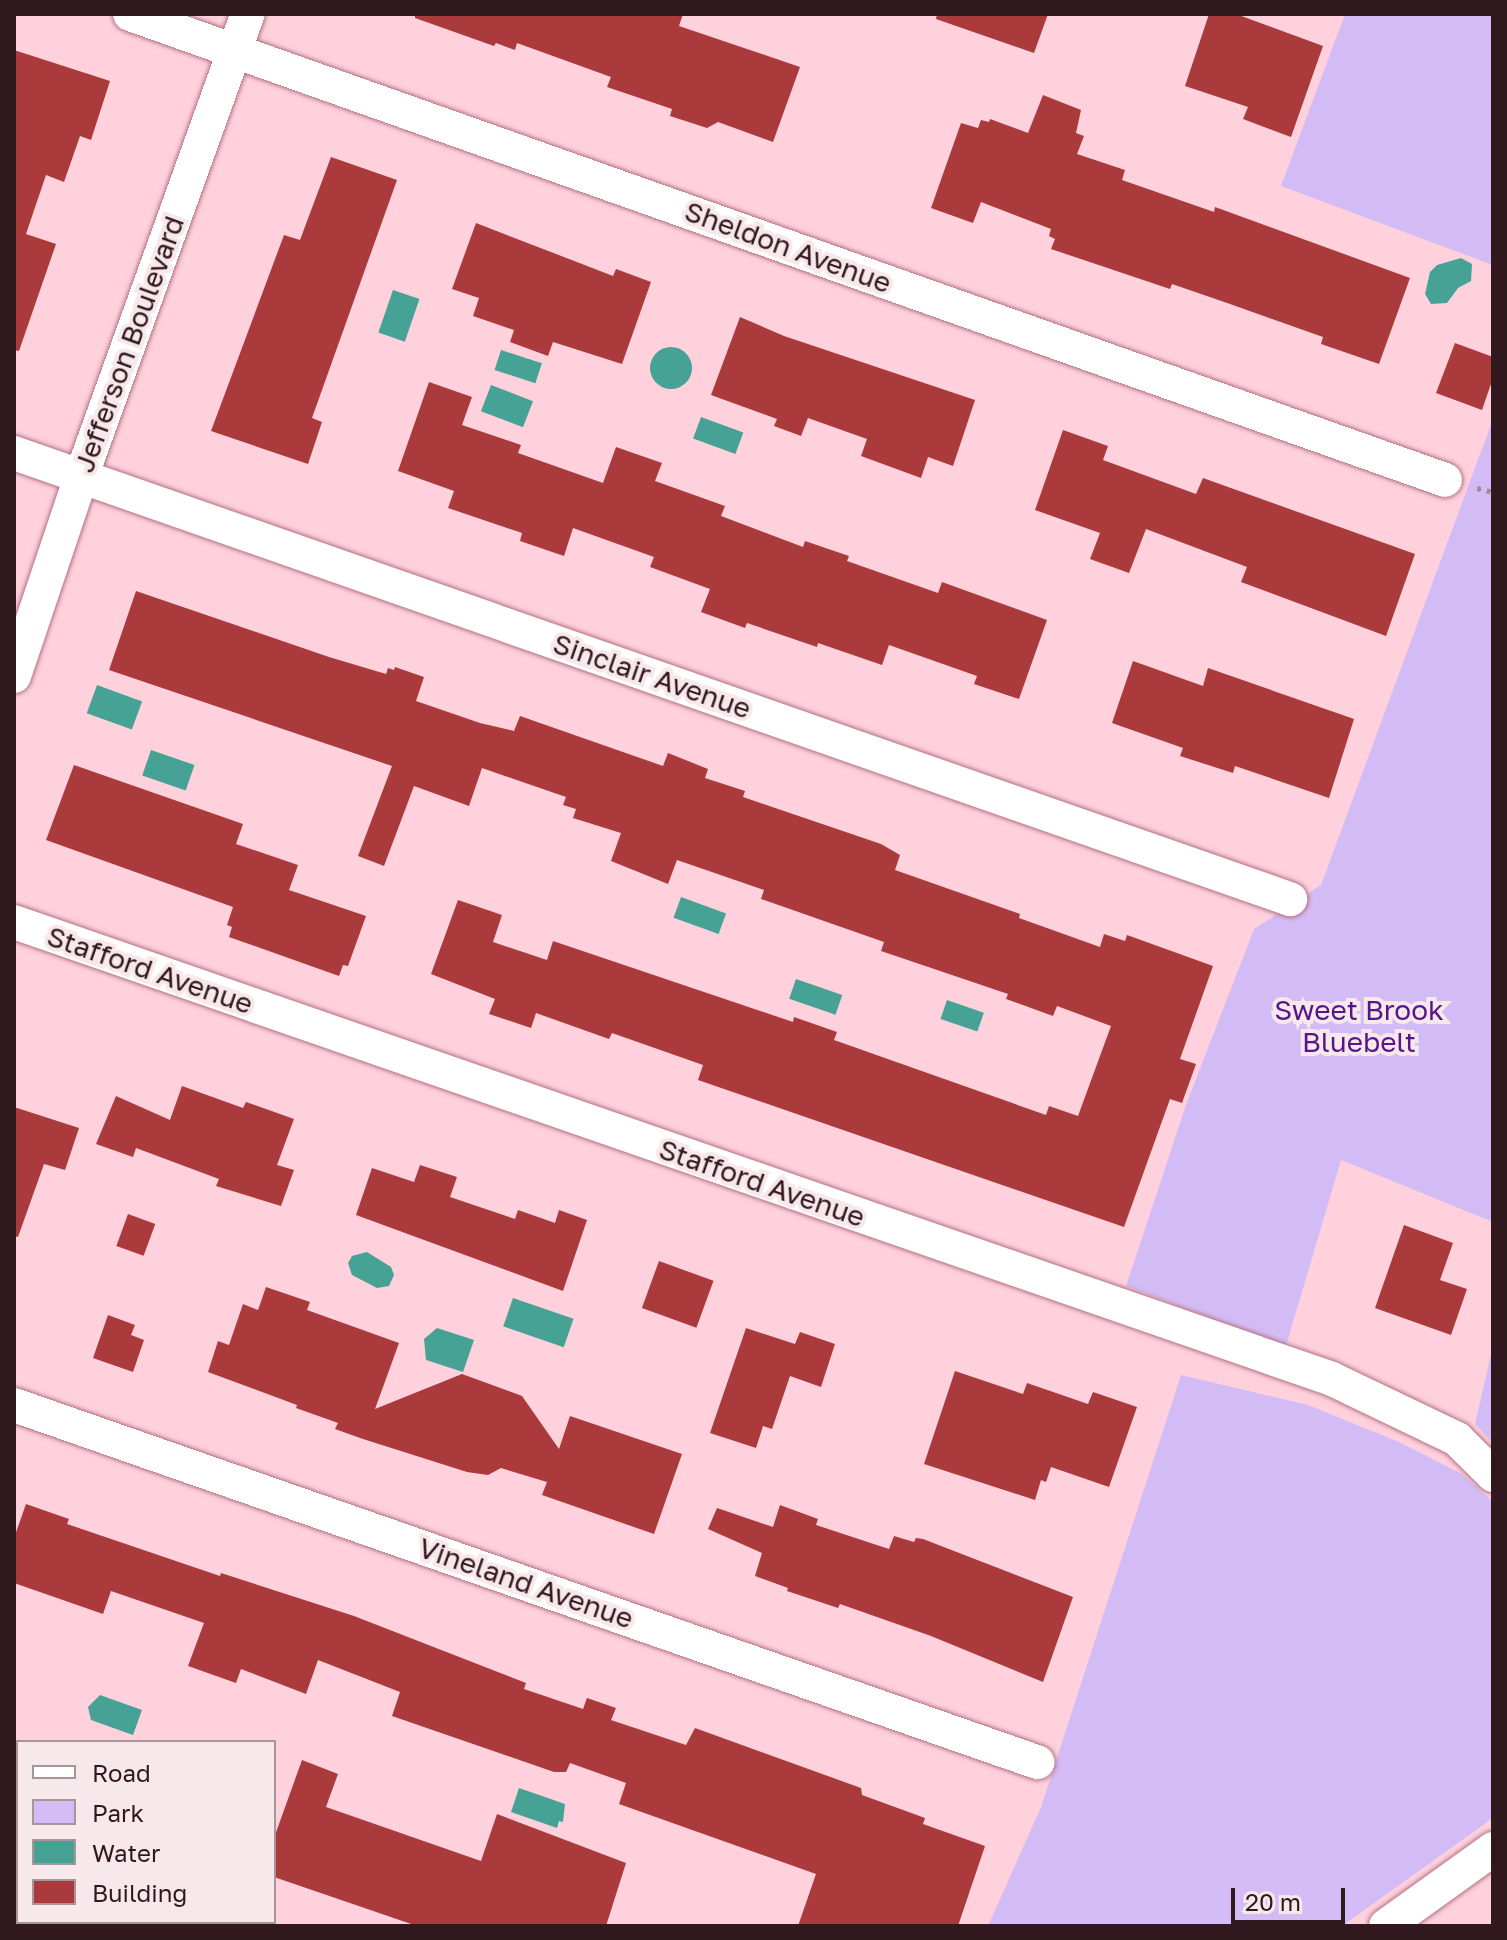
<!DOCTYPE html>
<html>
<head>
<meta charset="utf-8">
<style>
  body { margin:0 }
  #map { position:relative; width:1507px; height:1940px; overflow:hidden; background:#fed1dc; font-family:"Golos Text",sans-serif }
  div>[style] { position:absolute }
  .green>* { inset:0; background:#d3bcf5 }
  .water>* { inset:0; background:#47a296; transform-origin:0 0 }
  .round { border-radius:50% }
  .building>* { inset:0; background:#ab3a3c; transform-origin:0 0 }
  .path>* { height:5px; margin-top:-2.5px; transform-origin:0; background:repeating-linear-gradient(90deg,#aa858e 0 4px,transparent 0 10px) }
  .roads { filter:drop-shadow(0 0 2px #b37182) drop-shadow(0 0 2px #b37182) }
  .street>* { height:34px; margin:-17px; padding:0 17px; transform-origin:17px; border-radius:17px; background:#fff }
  span { translate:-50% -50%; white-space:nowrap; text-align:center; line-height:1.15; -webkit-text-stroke:8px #f7e8eb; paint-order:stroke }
  .street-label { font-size:28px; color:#31171e }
  .park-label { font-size:28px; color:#57158d }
  .frame { position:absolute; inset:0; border:16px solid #31171e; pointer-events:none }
  .legend { position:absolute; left:16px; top:1740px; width:260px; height:184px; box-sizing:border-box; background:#f7e8eb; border:2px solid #a89499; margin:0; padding:10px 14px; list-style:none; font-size:24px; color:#31171e }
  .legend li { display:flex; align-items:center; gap:16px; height:40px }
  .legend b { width:40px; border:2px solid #a89499 }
  .scale { position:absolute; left:1231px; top:1888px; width:114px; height:36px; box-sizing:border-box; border:4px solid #31171e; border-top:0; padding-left:10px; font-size:24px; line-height:28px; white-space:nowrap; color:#31171e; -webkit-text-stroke:6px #f7e8eb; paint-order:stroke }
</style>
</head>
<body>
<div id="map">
  <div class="green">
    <i style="clip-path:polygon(1345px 14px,1493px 14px,1493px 265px,1281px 186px)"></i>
    <i style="clip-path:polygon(1493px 419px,1493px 1222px,1341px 1160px,1286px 1346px,1126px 1286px,1186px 1105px,1254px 929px,1321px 885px)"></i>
    <i style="clip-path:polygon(1493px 1345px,1493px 1443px,1475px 1424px)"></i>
    <i style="clip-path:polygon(1181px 1375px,1308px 1405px,1399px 1442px,1462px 1474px,1493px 1502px,1493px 1818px,1342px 1926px,988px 1926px,1041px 1807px)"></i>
  </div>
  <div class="water">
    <i style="clip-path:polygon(1461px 258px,1472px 264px,1471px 281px,1458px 288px,1447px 303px,1431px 304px,1425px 294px,1430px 272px,1437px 265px)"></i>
    <i style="left:393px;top:290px;width:28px;height:45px;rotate:19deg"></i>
    <i class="round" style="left:650px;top:347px;width:42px;height:42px"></i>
    <i style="left:501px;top:350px;width:43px;height:21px;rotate:18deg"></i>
    <i style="left:491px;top:385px;width:45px;height:28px;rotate:21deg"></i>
    <i style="left:701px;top:417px;width:45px;height:23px;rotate:20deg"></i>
    <i style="left:97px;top:685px;width:48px;height:30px;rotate:20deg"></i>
    <i style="left:151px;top:750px;width:46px;height:27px;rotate:19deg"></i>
    <i style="left:681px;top:897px;width:48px;height:22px;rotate:20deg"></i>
    <i style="left:796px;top:979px;width:49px;height:21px;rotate:19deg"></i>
    <i style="left:947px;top:1000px;width:39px;height:20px;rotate:19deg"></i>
    <i style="clip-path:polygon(367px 1252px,391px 1267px,394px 1275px,389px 1286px,377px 1288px,352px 1275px,348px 1263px,352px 1256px)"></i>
    <i style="left:513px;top:1298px;width:64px;height:30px;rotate:19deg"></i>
    <i style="clip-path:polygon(437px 1328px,474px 1340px,463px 1372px,426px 1360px,424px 1339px)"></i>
    <i style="clip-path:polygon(100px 1695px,142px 1710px,133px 1735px,91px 1720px,88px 1707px)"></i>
    <i style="clip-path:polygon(519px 1788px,565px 1804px,563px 1822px,559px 1821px,557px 1828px,511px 1812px)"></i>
  </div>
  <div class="building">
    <i style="clip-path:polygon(415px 14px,683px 14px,679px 26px,800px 67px,773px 142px,718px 122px,707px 128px,670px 116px,672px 109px,607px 87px,611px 77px,517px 43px,515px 50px,496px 43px,494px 46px,415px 18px)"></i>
    <i style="clip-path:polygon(937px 14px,1048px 14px,1034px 53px,936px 19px)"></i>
    <i style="clip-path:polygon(1209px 14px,1236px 14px,1323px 46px,1291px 137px,1243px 119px,1248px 107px,1185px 86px)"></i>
    <i style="clip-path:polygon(14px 50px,110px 81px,91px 140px,80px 136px,64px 182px,46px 175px,26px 234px,56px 244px,19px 351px,14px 350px)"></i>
    <i style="clip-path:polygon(1043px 95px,1081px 110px,1076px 133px,1084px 136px,1077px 154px,1125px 170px,1122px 180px,1214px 212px,1215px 207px,1410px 278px,1379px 364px,1321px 344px,1323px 337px,1230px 304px,1172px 284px,1170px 289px,1051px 249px,1055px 239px,1049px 236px,1051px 229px,981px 202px,973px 223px,931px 208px,961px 123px,978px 128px,981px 120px,989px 122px,990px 119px,1028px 133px)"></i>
    <i style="clip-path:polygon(331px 157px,397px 180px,312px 418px,322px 422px,308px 464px,211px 431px,284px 235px,300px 240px)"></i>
    <i style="clip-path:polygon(476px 223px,613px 276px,616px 269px,651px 282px,622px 364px,553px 342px,548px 356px,510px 342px,514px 330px,473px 316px,479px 298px,452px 289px)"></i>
    <i style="clip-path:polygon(740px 317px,784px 336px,975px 400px,953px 466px,928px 457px,921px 478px,861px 456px,867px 439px,808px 418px,801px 436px,774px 426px,777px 419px,711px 395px)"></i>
    <i style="clip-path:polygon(1455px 343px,1493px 357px,1493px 378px,1482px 410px,1436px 393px)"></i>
    <i style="clip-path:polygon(429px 382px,472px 397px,462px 425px,521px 445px,518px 453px,603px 483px,616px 447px,662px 463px,655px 481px,725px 506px,721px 516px,803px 547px,805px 541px,849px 556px,847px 561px,938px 593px,942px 582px,1047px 620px,1019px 699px,974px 684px,977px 676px,889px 645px,882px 665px,818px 643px,817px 647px,747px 623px,745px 628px,701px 612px,710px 589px,650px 567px,654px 557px,573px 528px,564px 556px,520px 541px,522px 533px,448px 508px,454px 491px,398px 471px)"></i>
    <i style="clip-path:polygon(1063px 430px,1108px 446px,1103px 460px,1196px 494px,1203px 478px,1415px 554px,1386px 636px,1241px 582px,1247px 567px,1146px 529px,1129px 573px,1090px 559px,1100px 533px,1035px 510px)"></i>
    <i style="clip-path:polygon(136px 591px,329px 657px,386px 674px,388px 668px,394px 670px,395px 667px,424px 677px,416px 701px,480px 723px,514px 731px,520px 716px,663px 766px,668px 753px,708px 769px,705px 778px,745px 791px,743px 797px,881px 844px,900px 855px,895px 870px,1020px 914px,1019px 918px,1100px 947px,1104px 934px,1125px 941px,1127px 935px,1213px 966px,1180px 1059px,1196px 1064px,1182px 1103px,1170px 1099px,1124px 1227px,698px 1080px,703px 1065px,612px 1033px,609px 1039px,536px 1013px,531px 1028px,489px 1014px,495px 999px,431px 974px,458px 900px,502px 915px,493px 942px,547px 960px,553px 941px,793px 1022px,794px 1017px,837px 1032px,834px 1040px,1046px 1115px,1049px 1106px,1078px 1116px,1111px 1026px,1057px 1006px,1053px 1016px,1006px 999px,1008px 994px,881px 951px,884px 942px,761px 899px,764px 890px,677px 860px,668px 884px,611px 861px,621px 833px,573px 818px,576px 809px,563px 805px,566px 797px,482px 768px,469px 806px,414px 786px,384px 866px,358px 856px,392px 766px,109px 670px)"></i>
    <i style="clip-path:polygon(1133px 661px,1203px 686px,1208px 668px,1354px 719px,1329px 798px,1235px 766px,1233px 773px,1180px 756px,1183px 748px,1112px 723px)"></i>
    <i style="clip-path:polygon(74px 765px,243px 824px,236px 844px,298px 865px,289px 890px,366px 916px,348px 966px,343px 965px,339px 976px,229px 937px,232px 927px,227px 925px,233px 907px,46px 840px)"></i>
    <i style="clip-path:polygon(182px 1086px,243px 1108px,246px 1102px,294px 1119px,277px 1165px,294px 1170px,281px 1206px,216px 1186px,219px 1179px,136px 1148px,133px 1157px,96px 1144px,116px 1096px,170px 1120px)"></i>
    <i style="clip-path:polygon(14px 1107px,79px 1128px,65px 1170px,44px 1164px,18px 1237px,14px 1236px)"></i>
    <i style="clip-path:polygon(420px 1165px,457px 1177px,450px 1197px,515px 1219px,518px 1210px,555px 1223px,559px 1210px,587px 1220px,563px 1291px,356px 1215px,372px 1168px,414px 1182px)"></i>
    <i style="left:128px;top:1214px;width:29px;height:34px;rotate:20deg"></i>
    <i style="clip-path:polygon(1404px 1225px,1453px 1243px,1440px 1280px,1467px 1289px,1451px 1335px,1375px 1308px)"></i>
    <i style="left:659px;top:1261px;width:58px;height:50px;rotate:20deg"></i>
    <i style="clip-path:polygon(266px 1287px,310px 1302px,307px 1310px,399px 1343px,375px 1409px,462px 1374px,522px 1396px,559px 1449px,570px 1416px,682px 1454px,654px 1534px,542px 1495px,547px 1482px,501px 1468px,488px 1475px,467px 1472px,363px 1439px,335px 1429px,338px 1423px,296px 1408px,297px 1405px,208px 1372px,218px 1341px,229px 1345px,243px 1304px,258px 1310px)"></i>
    <i style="clip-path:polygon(108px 1315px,135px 1325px,131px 1335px,144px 1340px,133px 1372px,93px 1358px)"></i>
    <i style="clip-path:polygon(746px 1328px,795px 1344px,800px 1332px,835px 1344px,821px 1387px,790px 1376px,772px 1429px,763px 1426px,756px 1448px,710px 1433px)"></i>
    <i style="clip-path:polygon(955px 1371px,1023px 1394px,1027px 1383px,1088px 1404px,1093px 1392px,1137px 1407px,1109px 1487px,1051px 1467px,1046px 1482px,1041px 1480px,1035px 1500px,924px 1464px)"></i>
    <i style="clip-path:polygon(26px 1504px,69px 1519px,67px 1524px,220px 1576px,221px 1573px,354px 1616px,526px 1683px,524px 1689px,583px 1709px,587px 1698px,616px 1708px,611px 1720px,686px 1745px,695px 1728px,861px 1788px,862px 1795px,925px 1818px,923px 1824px,985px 1846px,958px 1926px,798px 1926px,816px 1874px,619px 1804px,626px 1783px,570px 1763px,566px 1772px,554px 1772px,392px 1716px,400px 1692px,318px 1660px,306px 1694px,241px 1669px,236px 1683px,188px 1666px,204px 1623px,111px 1591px,103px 1614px,14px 1583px,14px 1538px)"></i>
    <i style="clip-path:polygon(780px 1505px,818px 1519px,816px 1525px,889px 1549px,894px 1536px,914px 1542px,916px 1538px,923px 1539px,1073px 1597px,1043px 1682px,931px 1636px,840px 1604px,838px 1608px,787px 1591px,788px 1588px,755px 1576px,762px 1553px,708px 1529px,717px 1508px,773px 1527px)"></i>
    <i style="clip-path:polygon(302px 1760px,338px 1774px,326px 1807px,481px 1861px,497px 1814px,626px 1863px,606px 1926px,417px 1926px,274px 1877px,274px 1838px)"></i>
  </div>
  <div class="path">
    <i style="left:1477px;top:488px;width:16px;rotate:14deg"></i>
  </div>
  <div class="roads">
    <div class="street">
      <i style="left:130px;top:14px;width:1395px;rotate:19.51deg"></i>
      <i style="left:14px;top:453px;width:1352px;rotate:19.27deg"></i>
      <i style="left:14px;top:676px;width:210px;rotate:-71.4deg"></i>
      <i style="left:81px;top:477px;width:492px;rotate:-70.2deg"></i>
      <i style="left:14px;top:922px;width:1395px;rotate:19.12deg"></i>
      <i style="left:1332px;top:1379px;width:139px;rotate:25.6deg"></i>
      <i style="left:1457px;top:1439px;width:51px;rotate:45deg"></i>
      <i style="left:14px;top:1405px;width:1084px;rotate:19.24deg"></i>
      <i style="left:14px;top:1883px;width:4px;rotate:14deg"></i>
      <i style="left:128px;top:1922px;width:13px;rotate:18deg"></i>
      <i style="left:58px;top:1926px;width:4px;rotate:-63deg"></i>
      <i style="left:1386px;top:1926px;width:132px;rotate:-35.7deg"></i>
    </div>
  </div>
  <div class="street-label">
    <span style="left:788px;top:247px;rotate:20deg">Sheldon Avenue</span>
    <span style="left:129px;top:344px;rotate:-70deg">Jefferson Boulevard</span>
    <span style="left:652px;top:676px;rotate:19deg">Sinclair Avenue</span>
    <span style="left:150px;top:970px;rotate:19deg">Stafford Avenue</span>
    <span style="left:762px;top:1183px;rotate:19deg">Stafford Avenue</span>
    <span style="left:526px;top:1583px;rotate:19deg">Vineland Avenue</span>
  </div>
  <div class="park-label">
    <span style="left:1359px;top:1026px">Sweet Brook<br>Bluebelt</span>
  </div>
  <div class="frame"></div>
  <ul class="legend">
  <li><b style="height:10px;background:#fff"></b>Road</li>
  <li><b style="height:22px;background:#d3bcf5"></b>Park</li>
  <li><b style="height:22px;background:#47a296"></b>Water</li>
  <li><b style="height:22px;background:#ab3a3c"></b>Building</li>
  </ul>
  <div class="scale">20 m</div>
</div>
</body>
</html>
